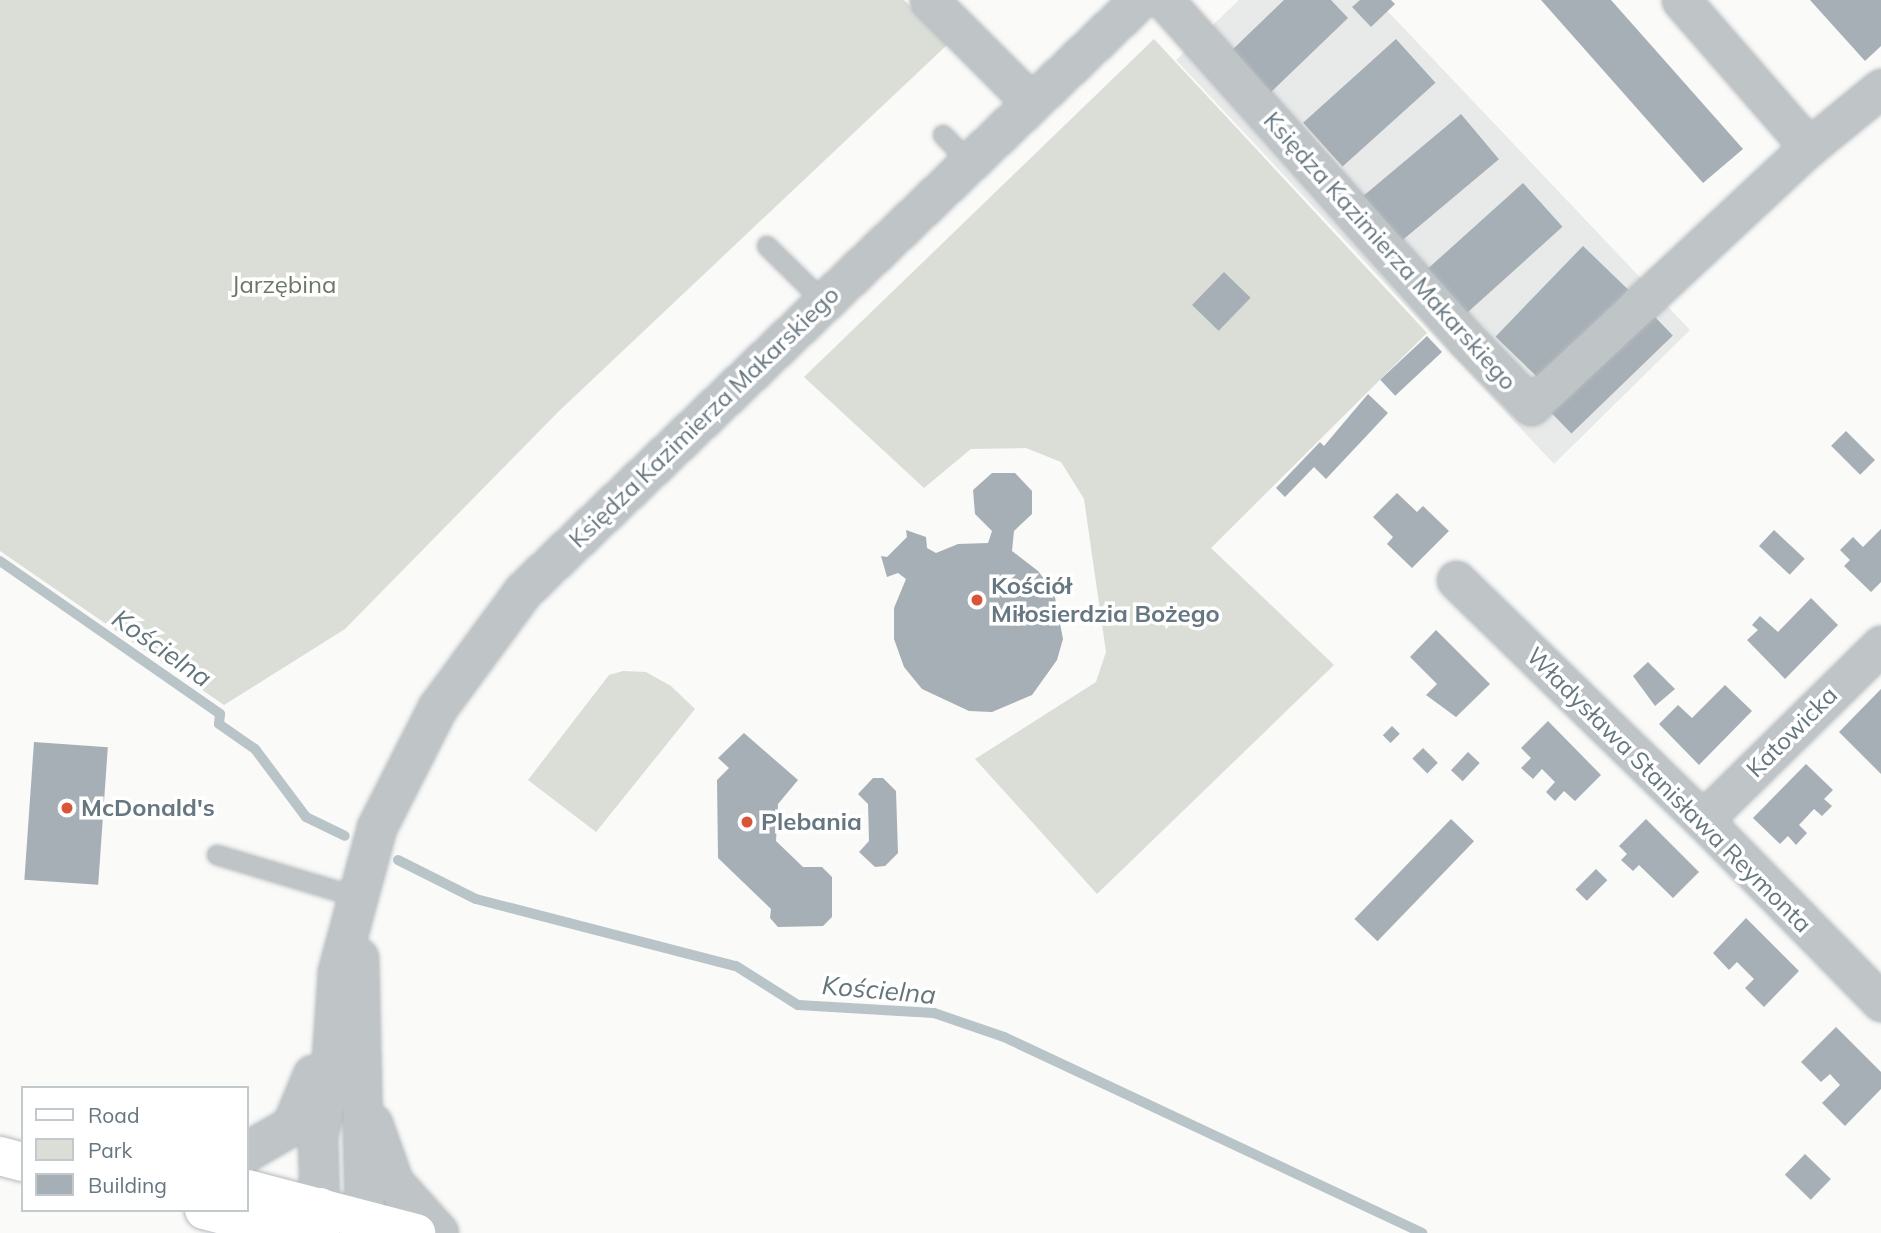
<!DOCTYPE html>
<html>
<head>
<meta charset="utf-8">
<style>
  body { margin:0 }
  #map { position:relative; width:1881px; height:1233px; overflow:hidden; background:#fafaf8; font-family:Mulish,sans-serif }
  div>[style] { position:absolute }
  .built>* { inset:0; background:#e8e9e9 }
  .green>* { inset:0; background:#daded7 }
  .stream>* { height:10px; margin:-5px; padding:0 5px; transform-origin:5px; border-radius:5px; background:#b8c4c8 }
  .building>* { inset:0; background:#a6afb5; transform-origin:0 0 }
  .roads { filter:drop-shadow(0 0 2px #b4babe) drop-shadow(0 0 2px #b4babe) }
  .service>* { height:18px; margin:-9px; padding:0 9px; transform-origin:9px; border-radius:9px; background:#bfc4c7 }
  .minor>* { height:37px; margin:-18.5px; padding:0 18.5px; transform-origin:18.5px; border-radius:18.5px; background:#bfc4c7 }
  .tertiary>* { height:38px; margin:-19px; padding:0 19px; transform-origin:19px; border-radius:19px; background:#bfc4c7 }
  .secondary>* { height:38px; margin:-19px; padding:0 19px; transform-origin:19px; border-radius:19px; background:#fff }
  .primary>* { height:38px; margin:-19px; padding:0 19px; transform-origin:19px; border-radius:19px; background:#fff }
  .dots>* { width:19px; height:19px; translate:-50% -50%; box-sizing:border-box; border:4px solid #fff; border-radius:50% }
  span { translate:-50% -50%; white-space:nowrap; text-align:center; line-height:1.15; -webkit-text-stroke:7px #fff; paint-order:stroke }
  .street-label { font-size:24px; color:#667781 }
  .park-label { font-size:24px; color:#6a7965 }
  .poi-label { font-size:24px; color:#667781; font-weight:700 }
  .left { translate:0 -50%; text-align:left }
  .water-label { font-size:26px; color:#61757a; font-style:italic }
  .legend { position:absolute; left:21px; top:1086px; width:228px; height:126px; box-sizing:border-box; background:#fff; border:2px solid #c2c9cd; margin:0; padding:9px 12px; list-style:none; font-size:21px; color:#667781 }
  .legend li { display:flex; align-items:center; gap:14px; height:35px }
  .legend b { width:35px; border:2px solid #c2c9cd }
</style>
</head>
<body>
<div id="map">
  <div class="built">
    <i style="clip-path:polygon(1239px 0,1377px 0,1690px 330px,1554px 464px,1176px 60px)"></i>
  </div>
  <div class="green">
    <i style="clip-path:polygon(0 0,904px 0,948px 44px,558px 412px,345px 629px,224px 705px,0 551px)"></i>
    <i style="clip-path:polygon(1154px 39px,1427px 333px,1211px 548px,1334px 665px,1097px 894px,975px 759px,1096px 682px,1106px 652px,1084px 499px,1061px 462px,1026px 448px,971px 449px,924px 488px,804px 377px)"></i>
    <i style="clip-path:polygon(623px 671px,646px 672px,671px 686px,695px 709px,596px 832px,528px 780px,609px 675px)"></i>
  </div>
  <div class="stream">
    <i style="left:0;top:561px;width:268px;rotate:34.8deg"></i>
    <i style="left:220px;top:714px;width:10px;rotate:96deg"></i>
    <i style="left:219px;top:724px;width:44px;rotate:34.8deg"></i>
    <i style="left:255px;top:749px;width:85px;rotate:53.1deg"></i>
    <i style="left:306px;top:817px;width:43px;rotate:26deg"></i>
    <i style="left:398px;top:860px;width:87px;rotate:26.6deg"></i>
    <i style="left:476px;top:899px;width:268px;rotate:14.5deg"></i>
    <i style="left:736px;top:966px;width:73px;rotate:32.2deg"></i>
    <i style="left:798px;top:1005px;width:136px;rotate:3.4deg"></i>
    <i style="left:934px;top:1013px;width:74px;rotate:18.9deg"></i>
    <i style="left:1004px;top:1037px;width:462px;rotate:25.1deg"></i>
  </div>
  <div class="building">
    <i style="clip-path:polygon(1284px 0,1331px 0,1348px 18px,1269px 94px,1229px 53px)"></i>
    <i style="clip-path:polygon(1360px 0,1391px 0,1395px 4px,1371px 27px,1352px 7px)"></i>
    <i style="clip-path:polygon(1541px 0,1611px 0,1743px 149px,1703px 183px)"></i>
    <i style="clip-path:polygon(1810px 0,1881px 0,1881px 46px,1865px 61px)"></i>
    <i style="left:1396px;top:39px;width:59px;height:125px;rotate:48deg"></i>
    <i style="left:1461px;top:114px;width:59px;height:128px;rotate:50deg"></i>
    <i style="left:1523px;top:183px;width:59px;height:132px;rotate:48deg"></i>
    <i style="left:1583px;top:246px;width:63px;height:126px;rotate:44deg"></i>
    <i style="left:1224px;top:272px;width:37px;height:46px;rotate:44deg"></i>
    <i style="left:1652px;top:314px;width:30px;height:141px;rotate:46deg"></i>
    <i style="left:1427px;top:336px;width:22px;height:64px;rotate:47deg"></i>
    <i style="clip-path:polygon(1368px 394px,1388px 413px,1326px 479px,1314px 467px,1285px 497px,1276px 488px,1320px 442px,1324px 446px)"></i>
    <i style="left:1846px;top:431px;width:41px;height:21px;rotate:45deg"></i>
    <i style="clip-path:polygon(992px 473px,1015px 473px,1032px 491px,1032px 514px,1014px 531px,1012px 551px,1038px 571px,1054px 592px,1063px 639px,1057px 660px,1032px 695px,992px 712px,969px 711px,922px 689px,904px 667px,894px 639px,894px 608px,906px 579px,898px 573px,887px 577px,881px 556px,887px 557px,907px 537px,906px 530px,926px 537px,927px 548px,936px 553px,958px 544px,988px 543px,992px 531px,975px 514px,973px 490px)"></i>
    <i style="clip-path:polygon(1397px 493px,1417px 512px,1423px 506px,1449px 531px,1412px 568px,1387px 544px,1393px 537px,1373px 517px)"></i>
    <i style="clip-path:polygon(1881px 529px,1881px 582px,1871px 592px,1844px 566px,1850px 560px,1840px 550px,1853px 537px,1863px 547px)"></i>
    <i style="left:1774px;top:530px;width:42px;height:22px;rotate:43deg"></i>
    <i style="clip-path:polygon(1811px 598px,1838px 625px,1785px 679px,1747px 640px,1758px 630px,1752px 625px,1760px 616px,1778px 632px)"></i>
    <i style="clip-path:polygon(1436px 630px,1490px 684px,1456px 717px,1426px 695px,1437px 684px,1410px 657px)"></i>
    <i style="clip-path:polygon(1648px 662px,1675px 689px,1655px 706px,1633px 676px)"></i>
    <i style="clip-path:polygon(1725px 685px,1752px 711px,1699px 765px,1659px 724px,1678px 705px,1692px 718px)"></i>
    <i style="clip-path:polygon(1881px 689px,1881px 774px,1839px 732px)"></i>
    <i style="clip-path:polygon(1548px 721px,1601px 775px,1575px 801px,1564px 791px,1555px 801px,1546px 792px,1555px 782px,1542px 769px,1533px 779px,1521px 768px,1531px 758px,1521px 748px)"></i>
    <i style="left:1392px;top:726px;width:11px;height:13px;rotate:45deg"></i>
    <i style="clip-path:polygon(744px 733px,798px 780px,778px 804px,776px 841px,803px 867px,822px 867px,832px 877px,832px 917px,823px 926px,778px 927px,770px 918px,771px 909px,718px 858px,717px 780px,729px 768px,718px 758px)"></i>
    <i style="left:34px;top:742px;width:74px;height:138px;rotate:4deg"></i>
    <i style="left:1423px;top:748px;width:21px;height:15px;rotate:45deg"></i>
    <i style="left:1468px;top:752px;width:16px;height:25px;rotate:43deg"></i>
    <i style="clip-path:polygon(1806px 764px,1833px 790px,1824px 799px,1832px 806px,1822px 816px,1814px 809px,1799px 825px,1807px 833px,1796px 845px,1788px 836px,1780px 844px,1753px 818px)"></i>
    <i style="clip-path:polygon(873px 778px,883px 778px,896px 791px,898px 853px,885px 866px,875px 867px,859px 852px,869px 841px,868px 804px,858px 794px)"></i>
    <i style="left:1451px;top:819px;width:32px;height:139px;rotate:44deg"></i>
    <i style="clip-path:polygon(1646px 819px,1699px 872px,1673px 898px,1639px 865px,1633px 871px,1621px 860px,1627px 854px,1619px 846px)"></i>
    <i style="left:1596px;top:869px;width:16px;height:29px;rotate:45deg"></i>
    <i style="clip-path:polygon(1746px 918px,1799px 971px,1764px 1007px,1745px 988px,1754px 979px,1737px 962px,1729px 970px,1713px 953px)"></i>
    <i style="clip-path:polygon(1836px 1027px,1881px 1072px,1881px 1089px,1845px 1126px,1822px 1103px,1840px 1085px,1830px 1074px,1821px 1082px,1801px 1062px)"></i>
    <i style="left:1805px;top:1154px;width:36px;height:29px;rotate:44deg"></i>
  </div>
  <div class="roads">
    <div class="service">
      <i style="left:943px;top:135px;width:37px;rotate:46deg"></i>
      <i style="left:767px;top:246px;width:78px;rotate:44.5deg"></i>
      <i style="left:217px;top:855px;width:146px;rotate:16.7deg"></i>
    </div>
    <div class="minor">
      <i style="left:929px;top:0;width:144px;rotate:45deg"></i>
      <i style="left:1164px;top:0;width:451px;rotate:48.3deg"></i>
      <i style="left:1464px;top:337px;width:96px;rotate:45.8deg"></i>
      <i style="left:1531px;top:406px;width:380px;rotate:-43deg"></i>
      <i style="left:1809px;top:147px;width:93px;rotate:-39.3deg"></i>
      <i style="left:1681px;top:0;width:195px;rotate:49deg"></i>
      <i style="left:1456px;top:580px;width:344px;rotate:44.2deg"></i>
      <i style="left:1703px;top:820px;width:255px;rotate:45.6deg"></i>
      <i style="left:1703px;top:820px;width:250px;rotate:-44.5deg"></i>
    </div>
    <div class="tertiary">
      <i style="left:359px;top:958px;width:260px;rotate:88.7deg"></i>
      <i style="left:373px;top:1124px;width:63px;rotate:70.4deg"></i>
      <i style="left:394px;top:1183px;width:67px;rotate:48deg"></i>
      <i style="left:247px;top:1152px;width:52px;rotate:-30deg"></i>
      <i style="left:292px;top:1126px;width:55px;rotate:-67.6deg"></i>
      <i style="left:320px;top:1207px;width:70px;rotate:-91.6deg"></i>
      <i style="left:318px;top:1137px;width:63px;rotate:-78.2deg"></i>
      <i style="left:331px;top:1075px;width:103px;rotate:-86.1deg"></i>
      <i style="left:338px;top:972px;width:149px;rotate:-74.8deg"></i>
      <i style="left:377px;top:828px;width:135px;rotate:-63.1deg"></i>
      <i style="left:438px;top:708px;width:145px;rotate:-53.7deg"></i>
      <i style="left:524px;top:591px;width:854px;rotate:-43.81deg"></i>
    </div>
    <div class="secondary">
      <i style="left:320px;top:1207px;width:26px;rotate:90deg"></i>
    </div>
    <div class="primary">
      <i style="left:0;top:1156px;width:24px;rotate:15deg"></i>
      <i style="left:247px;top:1189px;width:175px;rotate:14.6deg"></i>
      <i style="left:204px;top:1210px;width:91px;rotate:14.6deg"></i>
    </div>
  </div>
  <div class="dots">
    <i style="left:977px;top:600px;background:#d8553a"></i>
    <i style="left:67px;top:808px;background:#d8553a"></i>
    <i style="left:747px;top:822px;background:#d8553a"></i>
  </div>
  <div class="street-label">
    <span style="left:1390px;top:251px;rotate:48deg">Księdza Kazimierza Makarskiego</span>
    <span style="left:704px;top:417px;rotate:-44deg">Księdza Kazimierza Makarskiego</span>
    <span style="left:1792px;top:732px;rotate:-45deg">Katowicka</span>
    <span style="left:1669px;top:790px;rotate:45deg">Władysława Stanisława Reymonta</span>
  </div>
  <div class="park-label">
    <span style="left:284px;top:285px">Jarzębina</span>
  </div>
  <div class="poi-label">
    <span class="left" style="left:991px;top:600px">Kościół<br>Miłosierdzia Bożego</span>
    <span class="left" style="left:81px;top:808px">McDonald's</span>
    <span class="left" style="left:761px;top:822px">Plebania</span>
  </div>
  <div class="water-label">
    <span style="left:162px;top:648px;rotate:35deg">Kościelna</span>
    <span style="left:879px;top:990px;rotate:5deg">Kościelna</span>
  </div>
  <ul class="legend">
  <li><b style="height:9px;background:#fff"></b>Road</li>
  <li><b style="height:19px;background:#daded7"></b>Park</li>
  <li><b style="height:19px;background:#a6afb5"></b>Building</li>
  </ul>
</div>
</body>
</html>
